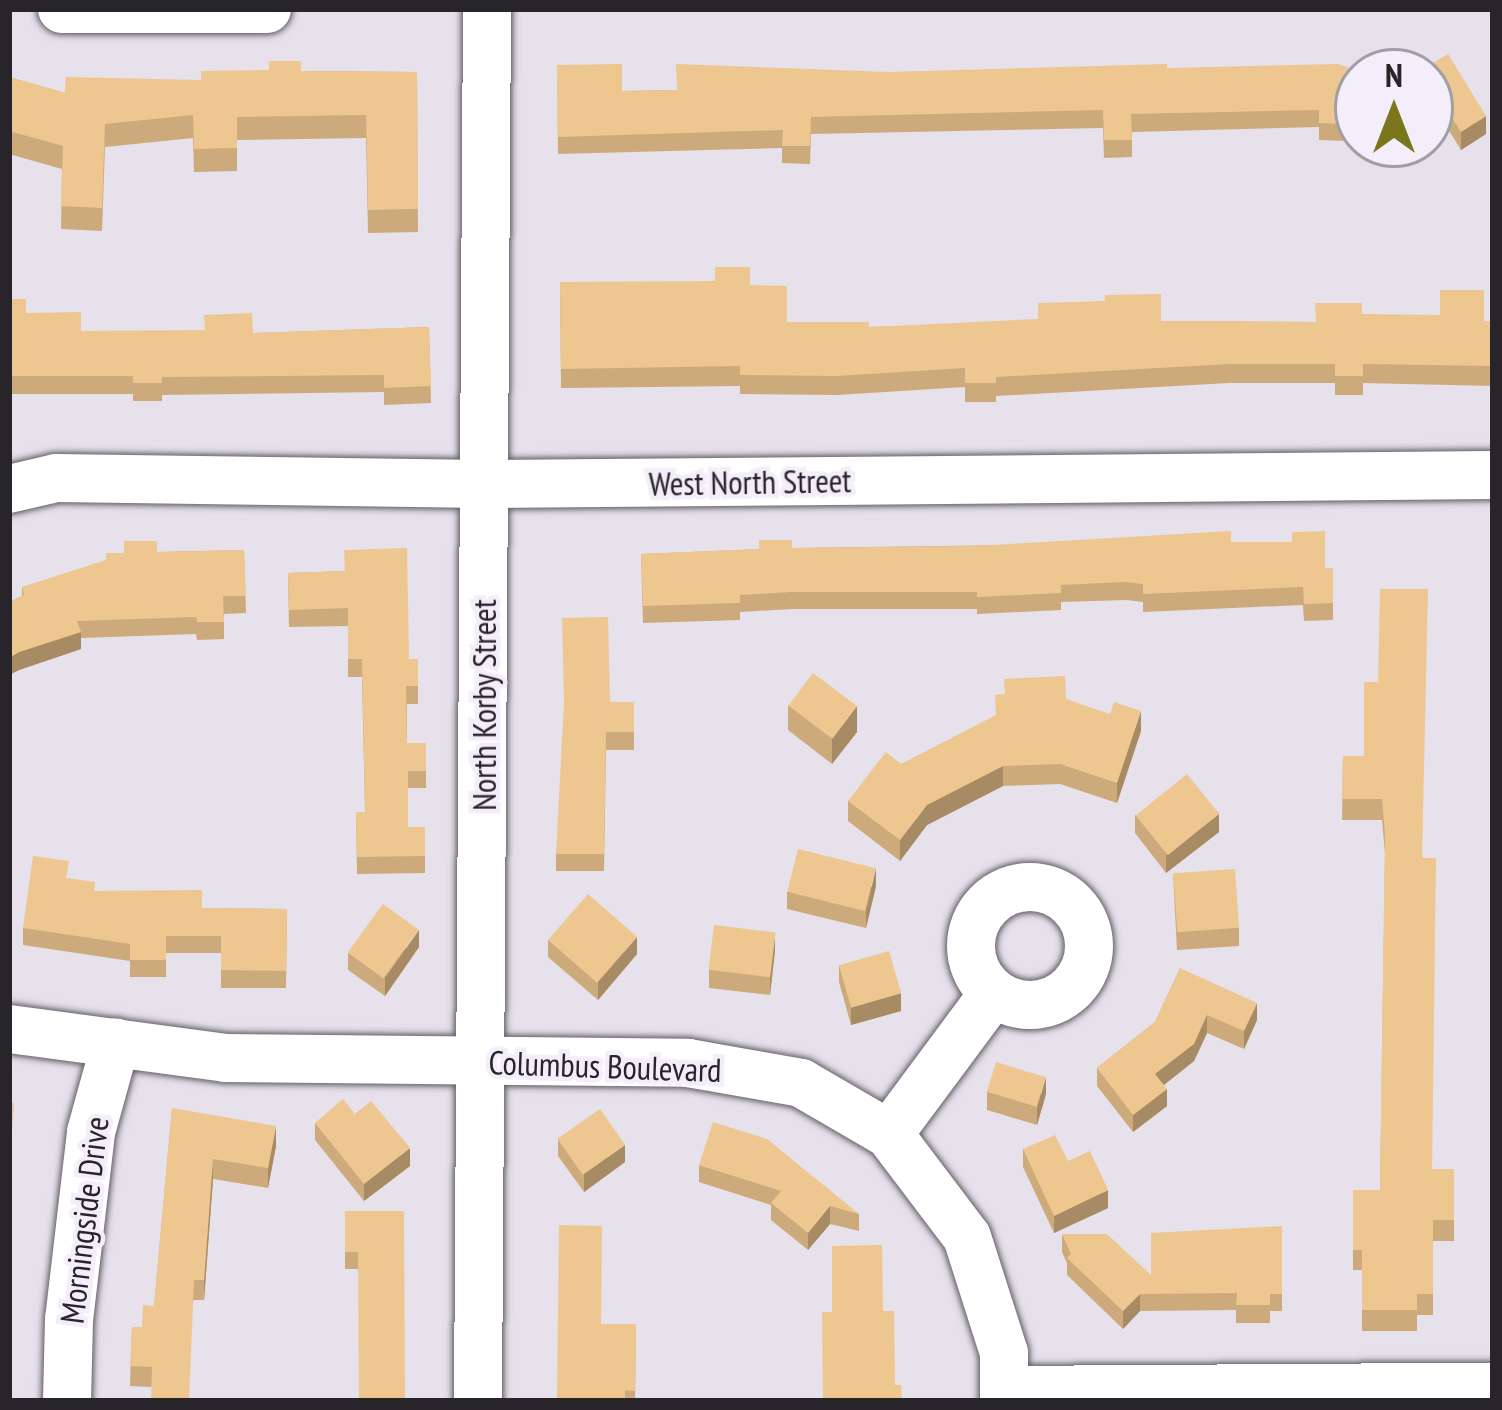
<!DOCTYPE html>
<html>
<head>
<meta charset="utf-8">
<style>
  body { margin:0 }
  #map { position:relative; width:1502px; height:1410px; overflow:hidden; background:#e6e1eb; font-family:"PT Sans Narrow",sans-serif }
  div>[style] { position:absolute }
  .roads { filter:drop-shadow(0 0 3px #635f68) drop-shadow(0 0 3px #635f68) }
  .minor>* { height:48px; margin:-24px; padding:0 24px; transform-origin:24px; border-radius:24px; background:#fff }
  .minor>.ring { margin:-24px; padding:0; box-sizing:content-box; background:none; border:48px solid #fff; border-radius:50% }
  .wall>* { inset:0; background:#cdaa7b }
  .shaded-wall>* { inset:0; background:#a78b64 }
  .building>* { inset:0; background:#eec68f; transform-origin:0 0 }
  span { translate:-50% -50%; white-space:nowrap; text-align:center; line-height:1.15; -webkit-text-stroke:9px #f3eef9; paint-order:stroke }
  .street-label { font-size:33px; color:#272529 }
  .frame { position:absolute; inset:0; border:12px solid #272529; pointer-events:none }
  .north { position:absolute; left:1334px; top:48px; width:120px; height:120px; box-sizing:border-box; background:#f3eef9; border:3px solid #a19ea6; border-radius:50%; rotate:0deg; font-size:33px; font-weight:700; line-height:48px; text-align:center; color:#272529 }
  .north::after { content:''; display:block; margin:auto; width:42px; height:54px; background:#7a761b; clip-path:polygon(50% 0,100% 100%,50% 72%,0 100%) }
</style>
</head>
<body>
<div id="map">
  <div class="roads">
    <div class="minor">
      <i style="left:62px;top:9px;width:205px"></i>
      <i style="left:9px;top:489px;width:48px;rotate:-13.2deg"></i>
      <i style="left:56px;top:478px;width:429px;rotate:0.8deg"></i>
      <i style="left:485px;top:484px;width:1008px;rotate:-0.51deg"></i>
      <i class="ring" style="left:971px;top:887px;width:70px;height:70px"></i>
      <i style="left:9px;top:1029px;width:218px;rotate:7.6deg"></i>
      <i style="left:225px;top:1058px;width:463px;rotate:0.6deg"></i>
      <i style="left:688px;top:1063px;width:115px;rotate:10deg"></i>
      <i style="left:801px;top:1083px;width:102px;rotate:30.1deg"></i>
      <i style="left:889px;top:1134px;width:129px;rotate:52.9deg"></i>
      <i style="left:967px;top:1237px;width:122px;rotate:72.3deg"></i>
      <i style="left:1004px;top:1353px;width:48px;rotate:90deg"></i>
      <i style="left:889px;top:1134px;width:174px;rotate:-53.4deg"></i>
      <i style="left:1004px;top:1390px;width:489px;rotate:-0.4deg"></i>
      <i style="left:67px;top:1401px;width:81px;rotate:-88.6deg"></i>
      <i style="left:69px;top:1320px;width:189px;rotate:-83.3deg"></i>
      <i style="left:91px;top:1132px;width:93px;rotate:-74.5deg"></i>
      <i style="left:478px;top:1401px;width:1392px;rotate:-89.63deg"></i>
    </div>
  </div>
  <div class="wall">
    <i style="clip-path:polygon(557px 65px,622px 91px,676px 90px,889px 72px,1350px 68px,1348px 141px,1319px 140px,1319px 127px,1132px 132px,1132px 157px,1104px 158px,1103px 128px,811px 134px,810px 164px,782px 163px,782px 148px,558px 154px)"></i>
    <i style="clip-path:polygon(301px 71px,417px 72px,418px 232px,368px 233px,366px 138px,237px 140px,237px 171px,194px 172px,193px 138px,105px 147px,102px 231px,61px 229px,62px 169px,9px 154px,9px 77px,65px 93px)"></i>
    <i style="clip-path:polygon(1430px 72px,1486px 134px,1461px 150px,1448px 129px,1430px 140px)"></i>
    <i style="clip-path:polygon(560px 282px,750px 285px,787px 322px,869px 327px,1161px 321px,1316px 322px,1362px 314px,1493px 322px,1493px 386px,1363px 383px,1363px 395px,1335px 395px,1335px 383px,1229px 383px,996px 396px,996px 402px,965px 402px,965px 387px,837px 395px,740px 394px,740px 386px,561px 388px)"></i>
    <i style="clip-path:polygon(9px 299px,26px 313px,81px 331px,253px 333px,429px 327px,431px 403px,384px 405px,384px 392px,162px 395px,162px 401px,133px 401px,133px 394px,9px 394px)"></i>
    <i style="clip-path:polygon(1231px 542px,1325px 568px,1333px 568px,1333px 620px,1304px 621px,1303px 605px,1143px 612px,1143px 602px,1126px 600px,1061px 602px,1061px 610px,977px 614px,977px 609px,792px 609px,740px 612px,740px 620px,643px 623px,641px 554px,792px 548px)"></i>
    <i style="clip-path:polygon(244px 550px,246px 613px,224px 614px,224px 639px,197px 640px,196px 634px,81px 638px,81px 649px,19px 670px,9px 675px,9px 602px,22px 596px,22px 587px,157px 552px)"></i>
    <i style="clip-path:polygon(344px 571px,409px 659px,418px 659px,418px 704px,407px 704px,407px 743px,426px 743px,426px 788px,408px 788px,408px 827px,425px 827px,425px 873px,357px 874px,356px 812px,365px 812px,362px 677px,348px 677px,348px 626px,289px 627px,288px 573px)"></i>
    <i style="clip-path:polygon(1066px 699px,1141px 731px,1117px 803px,1060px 784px,1003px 786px,927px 825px,900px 861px,848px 821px,848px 801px,901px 764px)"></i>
    <i style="clip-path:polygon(610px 702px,634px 702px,634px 750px,606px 750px,604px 871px,556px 871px,556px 854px)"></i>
    <i style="clip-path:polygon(788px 705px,857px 732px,832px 764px,788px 730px)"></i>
    <i style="clip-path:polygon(1343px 756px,1364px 756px,1423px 858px,1432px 1169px,1454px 1169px,1454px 1241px,1433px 1241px,1433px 1315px,1417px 1315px,1417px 1331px,1362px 1331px,1362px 1270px,1353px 1270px,1353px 1190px,1380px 1190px,1385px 853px,1382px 820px,1342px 820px)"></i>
    <i style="clip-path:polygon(1135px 815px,1219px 832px,1166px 873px,1135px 833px)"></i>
    <i style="clip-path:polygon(1173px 874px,1239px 928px,1239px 946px,1177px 950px)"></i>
    <i style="clip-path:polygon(69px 878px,95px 891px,202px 908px,287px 909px,286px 988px,221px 988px,221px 953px,166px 953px,166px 977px,130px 977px,130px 961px,23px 945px,23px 928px)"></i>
    <i style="clip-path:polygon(876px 886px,866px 928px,787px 909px,787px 892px)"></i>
    <i style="clip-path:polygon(548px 940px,637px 954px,598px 1000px,548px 957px)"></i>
    <i style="clip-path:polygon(419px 947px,385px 996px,348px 970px,348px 953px)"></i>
    <i style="clip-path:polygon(775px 950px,770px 995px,709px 988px,709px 970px)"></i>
    <i style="clip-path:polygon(839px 965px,901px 1011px,851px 1025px,839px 982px)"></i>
    <i style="clip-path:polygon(1180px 968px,1257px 1020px,1244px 1049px,1207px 1033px,1194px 1061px,1164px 1085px,1167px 1106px,1133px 1132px,1097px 1086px,1097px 1068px,1155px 1022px)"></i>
    <i style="clip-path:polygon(987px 1092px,1046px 1094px,1037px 1125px,987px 1110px)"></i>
    <i style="clip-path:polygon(172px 1108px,276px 1146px,268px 1188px,213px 1179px,204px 1300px,194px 1300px,151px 1387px,130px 1386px,132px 1327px,142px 1327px,154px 1306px)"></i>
    <i style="clip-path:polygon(355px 1114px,410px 1166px,364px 1201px,315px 1140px,315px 1123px)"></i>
    <i style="clip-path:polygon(558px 1139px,625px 1162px,584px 1192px,558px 1156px)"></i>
    <i style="clip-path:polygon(1023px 1149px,1068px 1161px,1108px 1208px,1054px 1233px,1023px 1167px)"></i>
    <i style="clip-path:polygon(699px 1165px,859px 1214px,859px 1231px,830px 1224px,808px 1250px,771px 1220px,771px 1205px,699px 1182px)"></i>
    <i style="clip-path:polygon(345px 1211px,405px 1401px,358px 1269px,345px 1269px)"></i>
    <i style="clip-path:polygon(1282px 1226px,1282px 1311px,1270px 1311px,1270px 1323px,1236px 1323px,1236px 1310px,1140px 1311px,1123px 1329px,1067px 1275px,1067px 1263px,1062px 1252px,1062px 1234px,1151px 1275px)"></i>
    <i style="clip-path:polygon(601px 1324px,636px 1324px,635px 1401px,557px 1401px)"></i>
  </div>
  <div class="shaded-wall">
    <i style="clip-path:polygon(1448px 111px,1448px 129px,1430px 140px,1430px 122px)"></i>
    <i style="clip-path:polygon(1486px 116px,1486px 134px,1461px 150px,1461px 132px)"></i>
    <i style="clip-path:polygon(81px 632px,81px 649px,19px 670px,9px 675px,9px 658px,19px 652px)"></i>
    <i style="clip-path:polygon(857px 706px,857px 732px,832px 764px,832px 739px)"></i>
    <i style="clip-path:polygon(1141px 711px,1141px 731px,1117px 803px,1117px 783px)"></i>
    <i style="clip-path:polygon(1003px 766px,1003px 786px,927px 825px,900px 861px,900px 840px,927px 805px)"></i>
    <i style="clip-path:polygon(1219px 814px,1219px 832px,1166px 873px,1166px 855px)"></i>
    <i style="clip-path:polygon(876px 868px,876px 886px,866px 928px,866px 911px)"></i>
    <i style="clip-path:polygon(419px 930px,419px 947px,385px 996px,385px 978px)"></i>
    <i style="clip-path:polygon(775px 933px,775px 950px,770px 995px,770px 977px)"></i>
    <i style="clip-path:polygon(637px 937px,637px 954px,598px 1000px,598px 982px)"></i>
    <i style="clip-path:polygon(901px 993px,901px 1011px,851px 1025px,851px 1007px)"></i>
    <i style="clip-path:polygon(1257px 1003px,1257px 1020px,1244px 1049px,1244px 1031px)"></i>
    <i style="clip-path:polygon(1207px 1015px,1207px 1033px,1194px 1061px,1155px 1092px,1155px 1074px)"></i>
    <i style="clip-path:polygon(1046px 1077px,1046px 1094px,1037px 1125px,1037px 1108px)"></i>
    <i style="clip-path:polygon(1167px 1089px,1167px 1106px,1133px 1132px,1133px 1115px)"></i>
    <i style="clip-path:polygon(276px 1126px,276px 1146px,268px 1188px,268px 1168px)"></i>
    <i style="clip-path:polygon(625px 1145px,625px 1162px,584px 1192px,584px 1174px)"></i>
    <i style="clip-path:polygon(410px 1148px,410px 1166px,364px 1201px,364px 1184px)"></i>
    <i style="clip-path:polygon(213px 1159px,213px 1179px,204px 1300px,204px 1280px)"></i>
    <i style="clip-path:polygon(1108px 1190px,1108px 1208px,1054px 1233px,1054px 1216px)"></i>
    <i style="clip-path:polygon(830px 1206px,830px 1224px,808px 1250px,808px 1233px)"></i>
    <i style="clip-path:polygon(1140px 1294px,1140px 1311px,1123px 1329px,1123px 1311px)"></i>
  </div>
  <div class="building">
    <i style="clip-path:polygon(1448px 54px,1486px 116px,1461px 132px,1448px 111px,1430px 122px,1430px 72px,1418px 72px)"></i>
    <i style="clip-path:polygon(269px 61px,301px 61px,301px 71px,417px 72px,418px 209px,368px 210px,366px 115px,237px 117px,237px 148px,194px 149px,193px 115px,105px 124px,102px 208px,61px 206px,63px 146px,9px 131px,9px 77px,65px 93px,66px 77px,201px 80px,201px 71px,269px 70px)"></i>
    <i style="clip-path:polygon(622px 64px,622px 91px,677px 90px,676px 64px,889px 72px,1167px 64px,1167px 68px,1338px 64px,1350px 68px,1348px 124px,1319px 123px,1319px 110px,1131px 114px,1132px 140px,1104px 140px,1103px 110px,811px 117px,810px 146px,782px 146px,783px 130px,558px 137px,557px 65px)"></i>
    <i style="clip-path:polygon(715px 267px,750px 267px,750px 285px,787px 286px,787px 322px,869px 322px,869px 327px,1038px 319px,1038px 303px,1105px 301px,1105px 295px,1161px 294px,1161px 321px,1316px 322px,1315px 303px,1362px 303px,1362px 314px,1440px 315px,1440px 290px,1484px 290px,1484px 322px,1493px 322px,1493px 366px,1363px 364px,1363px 376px,1335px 376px,1335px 364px,1229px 364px,996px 377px,996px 383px,965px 383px,965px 368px,837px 376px,740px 375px,740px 366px,561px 369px,560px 282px,715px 281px)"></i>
    <i style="clip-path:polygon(9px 299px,26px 299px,26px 313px,81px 312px,81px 331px,205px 330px,204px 315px,252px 313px,253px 333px,429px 327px,431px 386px,384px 388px,384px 375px,162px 377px,162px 383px,133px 383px,133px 376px,9px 376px)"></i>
    <i style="clip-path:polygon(1231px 531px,1231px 542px,1292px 542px,1292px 532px,1325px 531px,1325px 568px,1333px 568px,1333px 603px,1304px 604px,1303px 587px,1143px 594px,1143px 584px,1126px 582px,1061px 585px,1061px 593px,977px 597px,977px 592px,792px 592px,740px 595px,740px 603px,643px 606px,641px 554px,759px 549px,759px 540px,792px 540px,792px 548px,975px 546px)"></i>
    <i style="clip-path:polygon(124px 541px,157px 541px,157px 552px,244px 550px,246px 596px,223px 596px,224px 622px,197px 622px,196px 617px,77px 621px,81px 632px,19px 652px,9px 658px,9px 602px,24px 595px,22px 587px,106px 560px,106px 553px,124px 553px)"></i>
    <i style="clip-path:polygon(407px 548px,409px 659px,418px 659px,418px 686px,406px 686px,407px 743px,426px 743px,426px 771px,408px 771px,408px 827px,425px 827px,425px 856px,357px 857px,356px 812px,365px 812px,362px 659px,348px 659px,348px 608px,289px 610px,288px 573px,345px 571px,344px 550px)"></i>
    <i style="clip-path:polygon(1380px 589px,1428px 589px,1422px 858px,1436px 858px,1432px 1169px,1454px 1169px,1454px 1220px,1433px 1220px,1433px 1294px,1417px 1294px,1417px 1310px,1362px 1310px,1362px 1250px,1353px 1250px,1353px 1190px,1380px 1190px,1385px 835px,1382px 799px,1342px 799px,1343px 756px,1364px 756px,1364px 682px,1378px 682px)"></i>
    <i style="clip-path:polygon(608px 617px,610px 702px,634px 702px,634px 732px,606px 732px,604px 854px,556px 854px,564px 702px,562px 618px)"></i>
    <i style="left:813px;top:673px;width:55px;height:41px;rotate:37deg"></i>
    <i style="clip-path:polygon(1065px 676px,1066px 699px,1110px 714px,1114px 702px,1141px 711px,1117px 783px,1060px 764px,1003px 766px,927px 805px,900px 840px,848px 801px,886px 752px,901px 764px,996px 715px,995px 695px,1005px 694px,1004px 679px)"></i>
    <i style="left:1187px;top:774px;width:51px;height:66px;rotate:51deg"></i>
    <i style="left:798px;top:849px;width:80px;height:44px;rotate:14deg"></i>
    <i style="clip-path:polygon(33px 856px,69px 861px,66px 878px,95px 882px,94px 891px,202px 890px,202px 908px,287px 909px,286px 971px,221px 970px,221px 936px,166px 936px,166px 960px,130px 960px,130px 944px,23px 928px)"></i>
    <i style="left:1235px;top:869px;width:59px;height:62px;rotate:86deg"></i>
    <i style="left:588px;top:894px;width:65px;height:61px;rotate:41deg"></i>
    <i style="left:383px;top:904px;width:44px;height:60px;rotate:36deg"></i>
    <i style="left:714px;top:925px;width:62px;height:45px;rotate:7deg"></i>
    <i style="left:889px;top:951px;width:44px;height:52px;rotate:74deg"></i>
    <i style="clip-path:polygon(1180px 968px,1257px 1003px,1244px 1031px,1207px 1015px,1194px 1044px,1155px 1074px,1167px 1089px,1133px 1115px,1097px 1068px,1155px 1022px)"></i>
    <i style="left:996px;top:1062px;width:52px;height:31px;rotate:17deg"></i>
    <i style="clip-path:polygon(343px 1099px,355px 1114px,371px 1101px,410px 1148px,364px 1184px,315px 1123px)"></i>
    <i style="clip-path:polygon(9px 1103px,14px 1103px,11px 1145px,9px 1145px)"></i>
    <i style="clip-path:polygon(172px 1108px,276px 1126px,268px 1168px,213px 1159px,204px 1280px,194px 1280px,189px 1401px,151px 1401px,152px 1367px,130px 1366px,132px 1327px,142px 1327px,143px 1305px,154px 1306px)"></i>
    <i style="left:600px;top:1109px;width:44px;height:52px;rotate:55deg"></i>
    <i style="clip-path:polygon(713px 1122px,767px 1139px,859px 1214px,830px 1206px,808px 1233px,771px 1203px,781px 1191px,699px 1165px)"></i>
    <i style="clip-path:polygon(1055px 1135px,1068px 1161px,1090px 1151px,1108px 1190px,1054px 1216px,1023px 1149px)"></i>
    <i style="clip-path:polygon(345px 1211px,404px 1211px,405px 1401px,359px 1401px,358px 1252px,345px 1252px)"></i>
    <i style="clip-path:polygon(559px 1225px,602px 1226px,601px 1324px,636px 1324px,635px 1391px,625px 1390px,625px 1401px,557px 1401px)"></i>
    <i style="clip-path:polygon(1282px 1226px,1282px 1294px,1270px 1294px,1270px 1305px,1236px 1305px,1237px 1293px,1140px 1294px,1123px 1311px,1067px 1258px,1071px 1254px,1062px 1234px,1107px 1234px,1151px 1275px,1151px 1233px)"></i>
    <i style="clip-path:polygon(882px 1245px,883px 1311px,894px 1311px,895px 1385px,901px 1385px,902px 1401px,823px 1401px,822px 1312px,832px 1312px,832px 1246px)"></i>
  </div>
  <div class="street-label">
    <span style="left:750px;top:482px;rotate:-1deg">West North Street</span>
    <span style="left:484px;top:705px;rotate:-90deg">North Korby Street</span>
    <span style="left:605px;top:1066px;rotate:2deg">Columbus Boulevard</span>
    <span style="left:84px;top:1220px;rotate:-83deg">Morningside Drive</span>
  </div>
  <div class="frame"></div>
  <div class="north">N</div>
</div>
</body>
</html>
